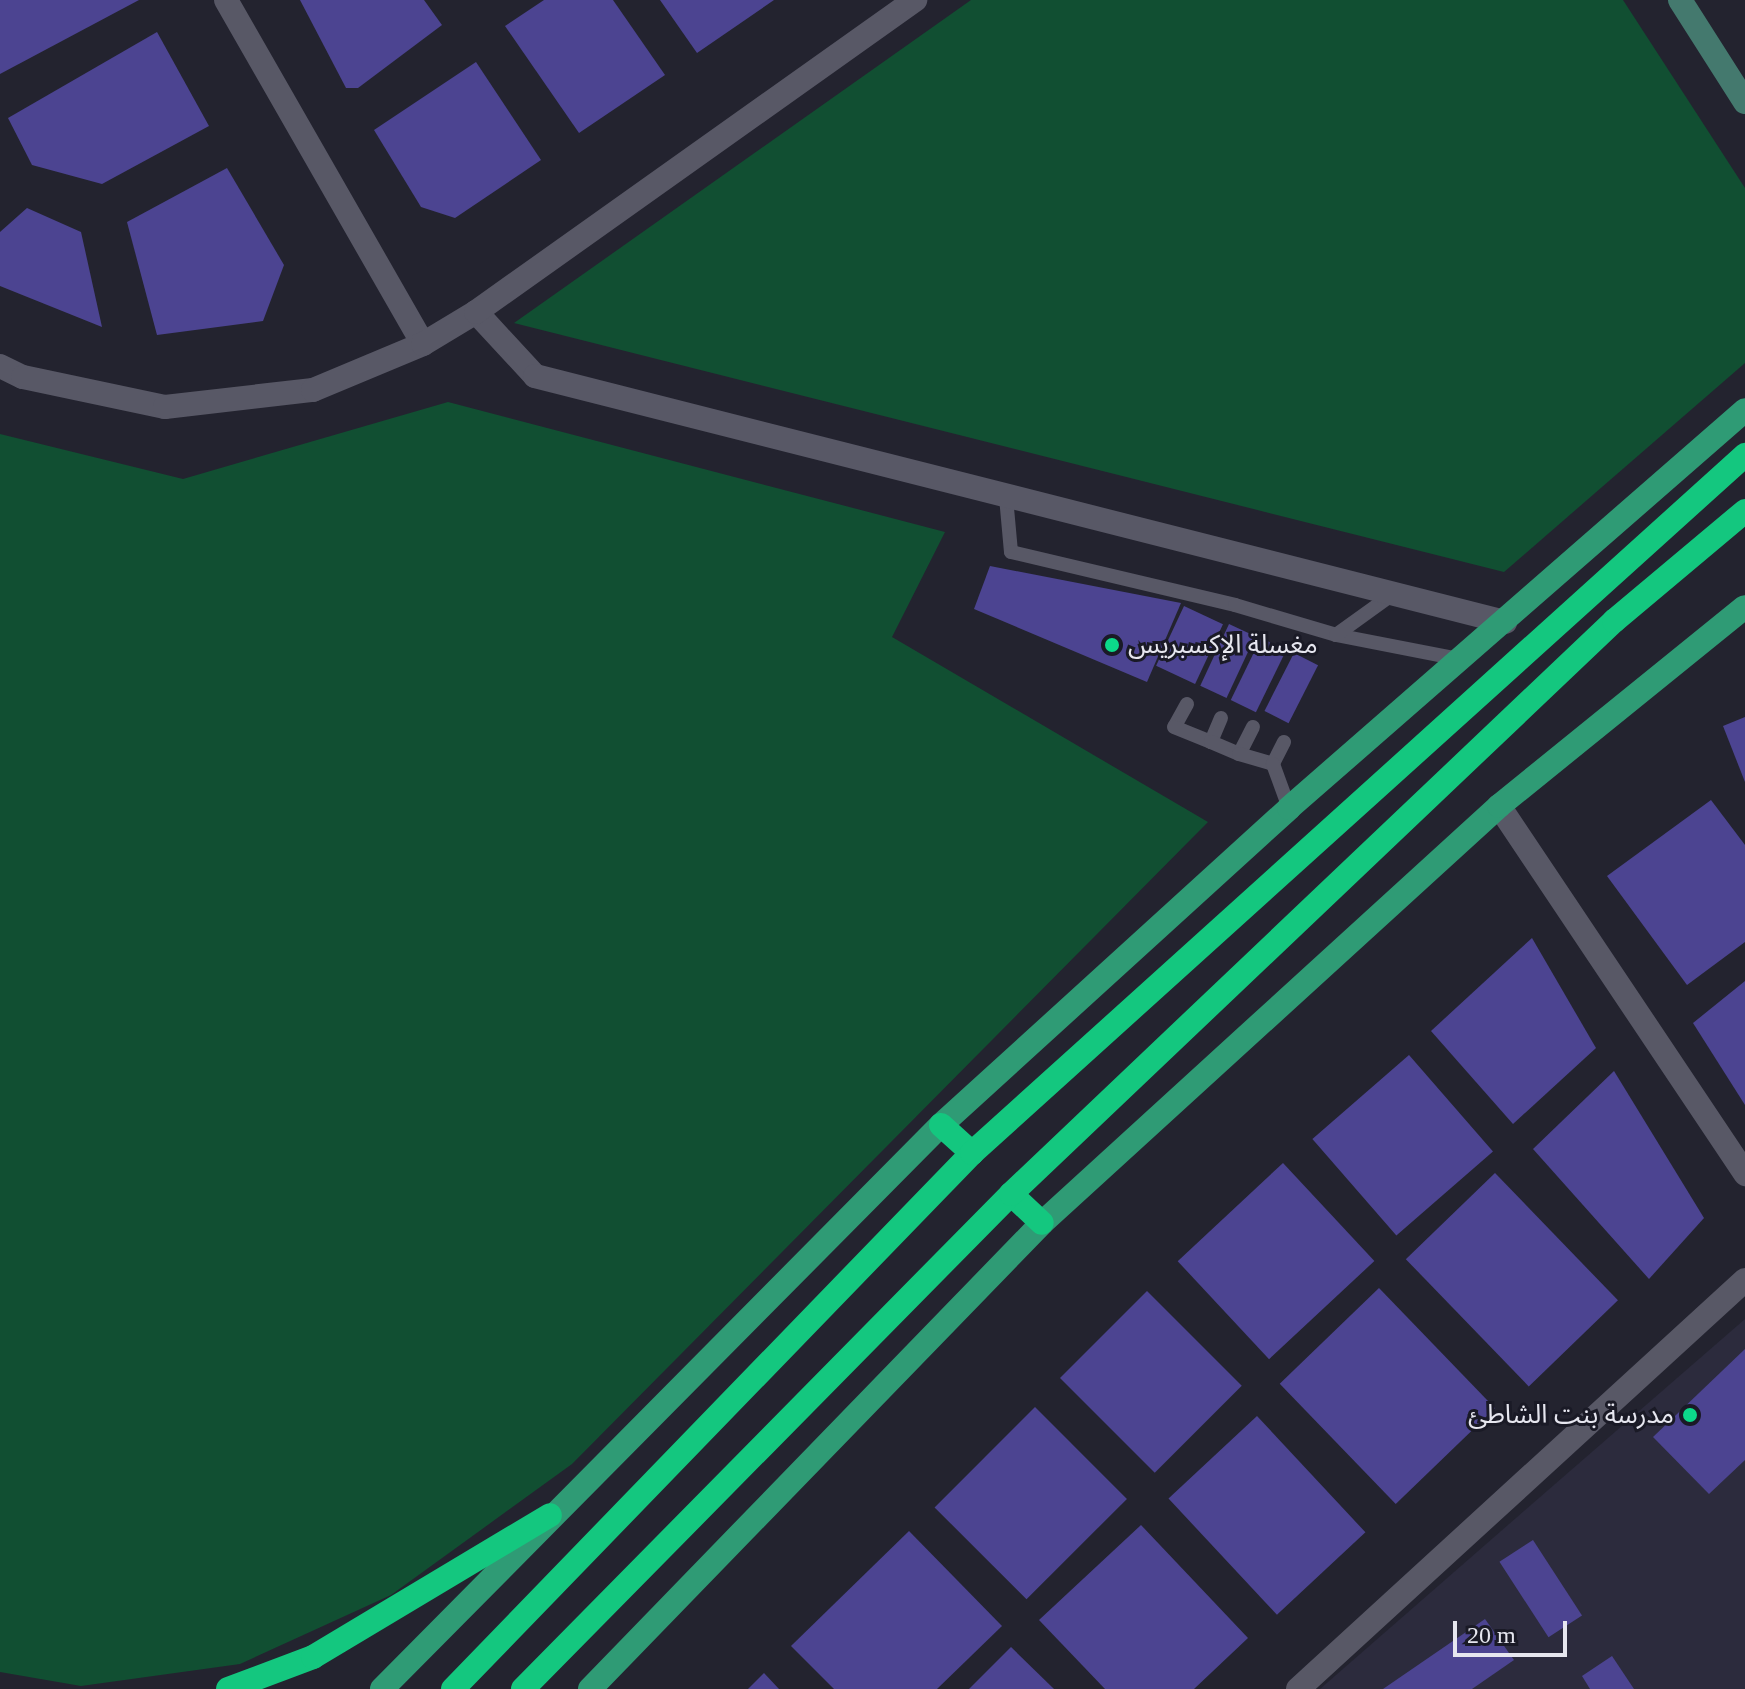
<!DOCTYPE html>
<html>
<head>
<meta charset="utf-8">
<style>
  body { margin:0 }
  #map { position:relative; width:1745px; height:1689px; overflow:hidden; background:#23232f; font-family:"Times New Roman","Noto Sans Arabic",serif }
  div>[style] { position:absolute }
  .built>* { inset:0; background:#2c2b3d }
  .green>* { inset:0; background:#114f32 }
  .building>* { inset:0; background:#4c4491; transform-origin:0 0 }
  .lane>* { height:14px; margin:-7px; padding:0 7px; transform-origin:7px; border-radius:7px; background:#585866 }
  .street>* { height:24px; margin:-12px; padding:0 12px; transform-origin:12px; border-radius:12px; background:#585866 }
  .secondary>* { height:24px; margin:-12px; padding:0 12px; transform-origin:12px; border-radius:12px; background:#44796e }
  .primary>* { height:24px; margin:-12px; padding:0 12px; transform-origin:12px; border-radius:12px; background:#2f9b75 }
  .highway>* { height:24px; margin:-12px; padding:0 12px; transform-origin:12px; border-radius:12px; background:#14c77f }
  .dots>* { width:22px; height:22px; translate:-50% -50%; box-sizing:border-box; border:4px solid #1a1a26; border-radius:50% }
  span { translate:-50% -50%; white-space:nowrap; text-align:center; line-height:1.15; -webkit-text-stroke:6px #1a1a26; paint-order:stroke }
  .poi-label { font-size:26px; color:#e6e6ef }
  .left { translate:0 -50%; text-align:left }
  .right { translate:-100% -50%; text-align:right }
  .scale { position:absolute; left:1453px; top:1621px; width:114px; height:36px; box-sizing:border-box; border:4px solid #e6e6ef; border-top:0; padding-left:10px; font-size:24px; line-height:28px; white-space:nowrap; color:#e6e6ef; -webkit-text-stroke:6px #1a1a26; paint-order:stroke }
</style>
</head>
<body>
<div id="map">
  <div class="built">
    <i style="clip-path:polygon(1745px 1319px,1745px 1689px,1320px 1689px,1524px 1511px)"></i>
  </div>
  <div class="green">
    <i style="clip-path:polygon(971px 0,1623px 0,1745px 188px,1745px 363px,1504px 572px,514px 323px)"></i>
    <i style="clip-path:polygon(448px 402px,945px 532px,892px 637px,1208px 822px,572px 1464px,391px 1595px,240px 1664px,81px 1686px,0 1672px,0 434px,183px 479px)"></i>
  </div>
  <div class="building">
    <i style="clip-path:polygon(0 0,139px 0,0 74px)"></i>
    <i style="clip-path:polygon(300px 0,424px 0,442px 25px,358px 88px,346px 88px)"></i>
    <i style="clip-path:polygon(544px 0,613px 0,665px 75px,579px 133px,505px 26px)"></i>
    <i style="clip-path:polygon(660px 0,774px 0,697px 53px)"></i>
    <i style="clip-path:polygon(157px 32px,209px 126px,102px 184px,32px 165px,8px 118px)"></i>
    <i style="clip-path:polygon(476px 62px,541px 160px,455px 218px,421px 207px,374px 130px)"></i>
    <i style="clip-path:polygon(227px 168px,284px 265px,263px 321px,157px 335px,127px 222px)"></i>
    <i style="clip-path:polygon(27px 208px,81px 232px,102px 327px,0 286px,0 232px)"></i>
    <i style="clip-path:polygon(990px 566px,1181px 603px,1147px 682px,974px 609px)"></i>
    <i style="left:1184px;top:606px;width:43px;height:66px;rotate:25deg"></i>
    <i style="left:1229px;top:624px;width:29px;height:68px;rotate:25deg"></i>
    <i style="left:1261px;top:638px;width:28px;height:69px;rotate:26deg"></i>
    <i style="left:1294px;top:653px;width:27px;height:65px;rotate:27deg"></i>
    <i style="clip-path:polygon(1745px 717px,1745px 782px,1723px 726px)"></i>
    <i style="clip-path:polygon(1711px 800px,1745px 845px,1745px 942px,1687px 985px,1607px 876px)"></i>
    <i style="clip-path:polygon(1532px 938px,1596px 1048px,1513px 1124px,1431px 1031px)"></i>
    <i style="clip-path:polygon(1745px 981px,1745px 1105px,1693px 1023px)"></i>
    <i style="left:1409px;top:1055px;width:128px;height:128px;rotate:49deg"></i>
    <i style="clip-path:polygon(1614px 1071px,1704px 1218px,1649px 1279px,1533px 1149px)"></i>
    <i style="left:1283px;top:1163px;width:134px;height:144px;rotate:47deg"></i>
    <i style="left:1495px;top:1173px;width:177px;height:124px;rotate:46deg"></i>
    <i style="left:1379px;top:1288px;width:167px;height:138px;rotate:46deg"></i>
    <i style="left:1147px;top:1291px;width:134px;height:123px;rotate:45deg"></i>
    <i style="clip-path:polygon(1745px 1349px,1745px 1460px,1709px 1494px,1653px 1437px)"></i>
    <i style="left:1035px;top:1407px;width:130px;height:142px;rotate:45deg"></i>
    <i style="left:1257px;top:1416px;width:159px;height:121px;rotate:47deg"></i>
    <i style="clip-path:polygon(1141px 1525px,1248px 1638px,1194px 1689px,1105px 1689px,1039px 1620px)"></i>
    <i style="clip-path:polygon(909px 1531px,1002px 1626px,937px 1689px,834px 1689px,791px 1646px)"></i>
    <i style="left:1533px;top:1540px;width:90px;height:40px;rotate:57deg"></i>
    <i style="clip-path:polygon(1485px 1619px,1514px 1660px,1472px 1689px,1383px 1689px)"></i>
    <i style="clip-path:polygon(1011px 1647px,1054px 1689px,969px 1689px)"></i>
    <i style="clip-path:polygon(1612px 1656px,1634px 1689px,1590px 1689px,1582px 1676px)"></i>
    <i style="clip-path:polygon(764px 1673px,779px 1689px,748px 1689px)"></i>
  </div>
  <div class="lane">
    <i style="left:1006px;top:497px;width:55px;rotate:84.8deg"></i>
    <i style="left:1011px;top:552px;width:230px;rotate:13.3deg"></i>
    <i style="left:1235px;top:605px;width:105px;rotate:16.5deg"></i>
    <i style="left:1336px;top:635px;width:126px;rotate:11deg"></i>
    <i style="left:1336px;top:635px;width:67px;rotate:-35.8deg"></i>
    <i style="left:1187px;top:704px;width:26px;rotate:119deg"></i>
    <i style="left:1174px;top:727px;width:40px;rotate:22deg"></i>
    <i style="left:1221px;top:718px;width:26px;rotate:113deg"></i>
    <i style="left:1211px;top:742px;width:30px;rotate:23deg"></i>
    <i style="left:1253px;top:727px;width:30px;rotate:117deg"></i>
    <i style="left:1239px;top:754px;width:35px;rotate:16deg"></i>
    <i style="left:1284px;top:742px;width:25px;rotate:117deg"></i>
    <i style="left:1273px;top:764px;width:47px;rotate:70deg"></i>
  </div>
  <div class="street">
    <i style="left:226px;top:0;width:396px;rotate:60.2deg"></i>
    <i style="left:476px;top:312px;width:87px;rotate:47.3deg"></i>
    <i style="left:535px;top:376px;width:1001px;rotate:14.23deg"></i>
    <i style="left:0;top:366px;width:25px;rotate:26deg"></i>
    <i style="left:23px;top:377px;width:145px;rotate:11.9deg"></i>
    <i style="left:165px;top:407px;width:149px;rotate:-6.6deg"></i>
    <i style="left:313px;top:390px;width:119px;rotate:-22.7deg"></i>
    <i style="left:423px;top:344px;width:62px;rotate:-31.1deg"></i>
    <i style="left:476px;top:312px;width:539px;rotate:-35.4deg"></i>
    <i style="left:1499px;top:806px;width:443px;rotate:56.2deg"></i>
    <i style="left:1298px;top:1689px;width:606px;rotate:-42.46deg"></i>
  </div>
  <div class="secondary">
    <i style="left:1680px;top:0;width:121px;rotate:57.5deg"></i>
  </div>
  <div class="primary">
    <i style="left:382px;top:1689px;width:794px;rotate:-45.26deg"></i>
    <i style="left:941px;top:1125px;width:471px;rotate:-42.3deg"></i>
    <i style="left:1289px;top:808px;width:605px;rotate:-41.11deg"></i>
    <i style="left:590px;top:1689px;width:649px;rotate:-45.87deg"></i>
    <i style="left:1042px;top:1223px;width:619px;rotate:-42.38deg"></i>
    <i style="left:1499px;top:806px;width:316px;rotate:-39deg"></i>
  </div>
  <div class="highway">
    <i style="left:941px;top:1125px;width:42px;rotate:42.1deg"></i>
    <i style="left:1011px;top:1194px;width:42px;rotate:43.1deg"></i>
    <i style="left:228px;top:1689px;width:91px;rotate:-20.6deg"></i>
    <i style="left:313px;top:1657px;width:276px;rotate:-30.9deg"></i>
    <i style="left:453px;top:1689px;width:746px;rotate:-45.92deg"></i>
    <i style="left:972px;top:1153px;width:1042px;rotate:-42.08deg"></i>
    <i style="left:523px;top:1689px;width:695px;rotate:-45.41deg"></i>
    <i style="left:1011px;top:1194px;width:832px;rotate:-43.54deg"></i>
    <i style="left:1614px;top:621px;width:171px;rotate:-40deg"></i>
  </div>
  <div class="dots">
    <i style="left:1112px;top:645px;background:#0cd98a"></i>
    <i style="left:1690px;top:1415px;background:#0cd98a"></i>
  </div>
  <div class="poi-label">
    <span class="left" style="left:1128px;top:645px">مغسلة الإكسبريس</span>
    <span class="right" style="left:1674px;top:1415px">مدرسة بنت الشاطئ</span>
  </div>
  <div class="scale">20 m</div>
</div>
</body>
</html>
